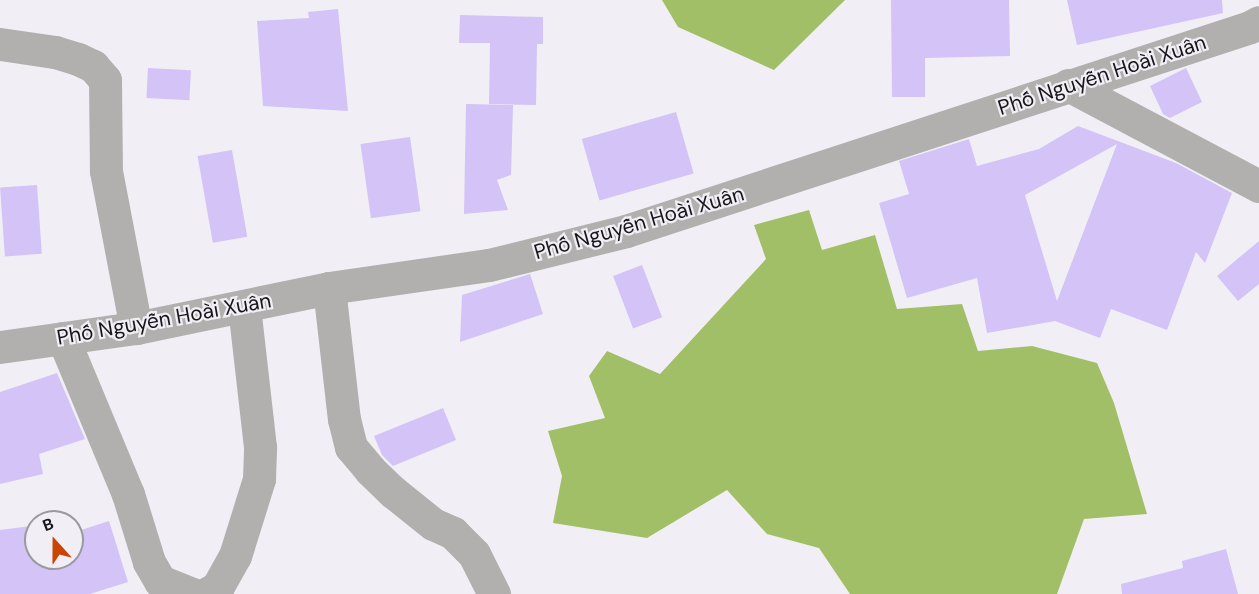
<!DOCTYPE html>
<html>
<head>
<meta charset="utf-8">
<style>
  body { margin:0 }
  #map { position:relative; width:1259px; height:594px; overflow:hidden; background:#f1eff5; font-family:"DM Sans",sans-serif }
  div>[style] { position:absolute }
  .forest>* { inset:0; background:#a1bf67 }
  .building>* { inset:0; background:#d3c3f6; transform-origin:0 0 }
  .minor>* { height:33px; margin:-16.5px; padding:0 16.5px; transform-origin:16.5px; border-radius:16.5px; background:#b1b0ae }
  span { translate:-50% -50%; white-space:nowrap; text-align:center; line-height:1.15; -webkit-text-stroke:4.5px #f1eff5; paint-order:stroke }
  .street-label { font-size:21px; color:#171719 }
  .north { position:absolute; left:24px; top:510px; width:60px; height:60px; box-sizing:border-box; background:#f1eff5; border:2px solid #9a999d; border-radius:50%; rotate:339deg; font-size:16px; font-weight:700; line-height:24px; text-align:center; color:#171719 }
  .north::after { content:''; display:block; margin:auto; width:21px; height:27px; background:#ca4404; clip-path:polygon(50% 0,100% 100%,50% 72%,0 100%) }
</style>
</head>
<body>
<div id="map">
  <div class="forest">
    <i style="clip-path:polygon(662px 0,845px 0,774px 70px,678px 27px)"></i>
    <i style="clip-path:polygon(809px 210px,822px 250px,875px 235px,897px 309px,962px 304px,978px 351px,1032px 346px,1097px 363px,1114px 403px,1147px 514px,1084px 519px,1057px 594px,850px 594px,819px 548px,767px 534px,727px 490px,647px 538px,553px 523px,562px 476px,548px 431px,605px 418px,589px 376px,607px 351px,660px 374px,766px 259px,754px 225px)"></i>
  </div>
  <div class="building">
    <i style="clip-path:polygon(891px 0,1009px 0,1010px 56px,925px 58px,925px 97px,892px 97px)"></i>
    <i style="clip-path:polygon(1067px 0,1222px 0,1223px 13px,1077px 45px)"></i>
    <i style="clip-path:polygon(338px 9px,348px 111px,263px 106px,257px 21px,309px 18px,308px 12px)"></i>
    <i style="clip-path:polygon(460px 15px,543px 17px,543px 44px,537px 44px,536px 105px,489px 104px,490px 43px,459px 43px)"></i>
    <i style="left:148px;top:68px;width:43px;height:30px;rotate:3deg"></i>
    <i style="clip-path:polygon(1186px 68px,1202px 102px,1170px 118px,1163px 114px,1150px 86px)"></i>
    <i style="clip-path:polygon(466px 104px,513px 105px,511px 175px,497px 180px,508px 210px,464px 214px)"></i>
    <i style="left:676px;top:112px;width:64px;height:98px;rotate:74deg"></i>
    <i style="clip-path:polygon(evenodd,1078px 126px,1176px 163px,1232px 193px,1205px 263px,1196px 252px,1167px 330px,1111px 309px,1100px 338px,1055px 321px,987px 333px,977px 278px,907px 298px,879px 203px,909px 194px,899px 161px,969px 139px,977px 166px,1039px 149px,1078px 126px,1117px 144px,1057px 301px,1025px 195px,1117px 144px)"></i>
    <i style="left:410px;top:137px;width:75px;height:50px;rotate:82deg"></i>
    <i style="left:232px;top:150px;width:88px;height:35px;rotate:80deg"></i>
    <i style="left:37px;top:185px;width:69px;height:37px;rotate:86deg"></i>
    <i style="clip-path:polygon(1259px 241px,1259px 284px,1238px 301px,1217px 276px)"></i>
    <i style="left:642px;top:265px;width:56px;height:31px;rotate:69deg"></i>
    <i style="clip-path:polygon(530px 274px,543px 314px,460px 342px,462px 295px)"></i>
    <i style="clip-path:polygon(57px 373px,85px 439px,39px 454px,43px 474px,0 484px,0 392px)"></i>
    <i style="clip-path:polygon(443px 408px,456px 440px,393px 466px,382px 455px,374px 436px)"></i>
    <i style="clip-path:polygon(109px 521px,128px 582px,90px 594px,0 594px,0 530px,31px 526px,33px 544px,36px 543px,36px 558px,72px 558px,72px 533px)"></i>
    <i style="clip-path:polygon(1226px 549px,1238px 594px,1122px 594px,1121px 584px,1183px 568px,1182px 561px)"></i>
  </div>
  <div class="minor">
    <i style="left:0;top:44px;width:56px;rotate:8.3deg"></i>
    <i style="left:55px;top:52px;width:24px;rotate:17deg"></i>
    <i style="left:78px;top:59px;width:17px;rotate:25deg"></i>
    <i style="left:93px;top:66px;width:18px;rotate:49deg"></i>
    <i style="left:105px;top:80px;width:91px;rotate:89.4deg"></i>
    <i style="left:106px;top:171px;width:160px;rotate:79.2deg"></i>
    <i style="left:1068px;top:85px;width:216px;rotate:27.9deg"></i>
    <i style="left:329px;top:288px;width:132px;rotate:83.5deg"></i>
    <i style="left:344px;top:419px;width:29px;rotate:76deg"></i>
    <i style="left:351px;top:447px;width:30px;rotate:50deg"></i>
    <i style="left:370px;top:470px;width:32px;rotate:44deg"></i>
    <i style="left:393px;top:492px;width:51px;rotate:38.7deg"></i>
    <i style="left:433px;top:524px;width:22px;rotate:24deg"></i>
    <i style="left:453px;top:533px;width:30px;rotate:45deg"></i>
    <i style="left:474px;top:554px;width:45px;rotate:63.4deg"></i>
    <i style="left:63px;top:338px;width:169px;rotate:67.4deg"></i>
    <i style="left:128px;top:494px;width:71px;rotate:72.8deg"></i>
    <i style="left:149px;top:562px;width:22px;rotate:60deg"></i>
    <i style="left:160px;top:581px;width:35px;rotate:22deg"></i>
    <i style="left:0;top:347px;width:137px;rotate:-8deg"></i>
    <i style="left:136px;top:328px;width:197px;rotate:-11.7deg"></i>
    <i style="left:329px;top:288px;width:162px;rotate:-8.2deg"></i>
    <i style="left:489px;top:265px;width:141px;rotate:-13.9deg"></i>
    <i style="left:626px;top:231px;width:656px;rotate:-18.1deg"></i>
    <i style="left:1250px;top:27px;width:10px;rotate:-29deg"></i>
    <i style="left:206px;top:594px;width:13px;rotate:-29deg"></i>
    <i style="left:217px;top:588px;width:37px;rotate:-61deg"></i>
    <i style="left:235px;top:556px;width:81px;rotate:-72.7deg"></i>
    <i style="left:259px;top:479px;width:32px;rotate:-88deg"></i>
    <i style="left:260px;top:447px;width:142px;rotate:-96.5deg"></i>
  </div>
  <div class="street-label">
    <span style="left:1102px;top:75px;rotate:-18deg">Phố Nguyễn Hoài Xuân</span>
    <span style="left:639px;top:223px;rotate:-16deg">Phố Nguyễn Hoài Xuân</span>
    <span style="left:164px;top:319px;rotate:-10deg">Phố Nguyễn Hoài Xuân</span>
  </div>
  <div class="north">B</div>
</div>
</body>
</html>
